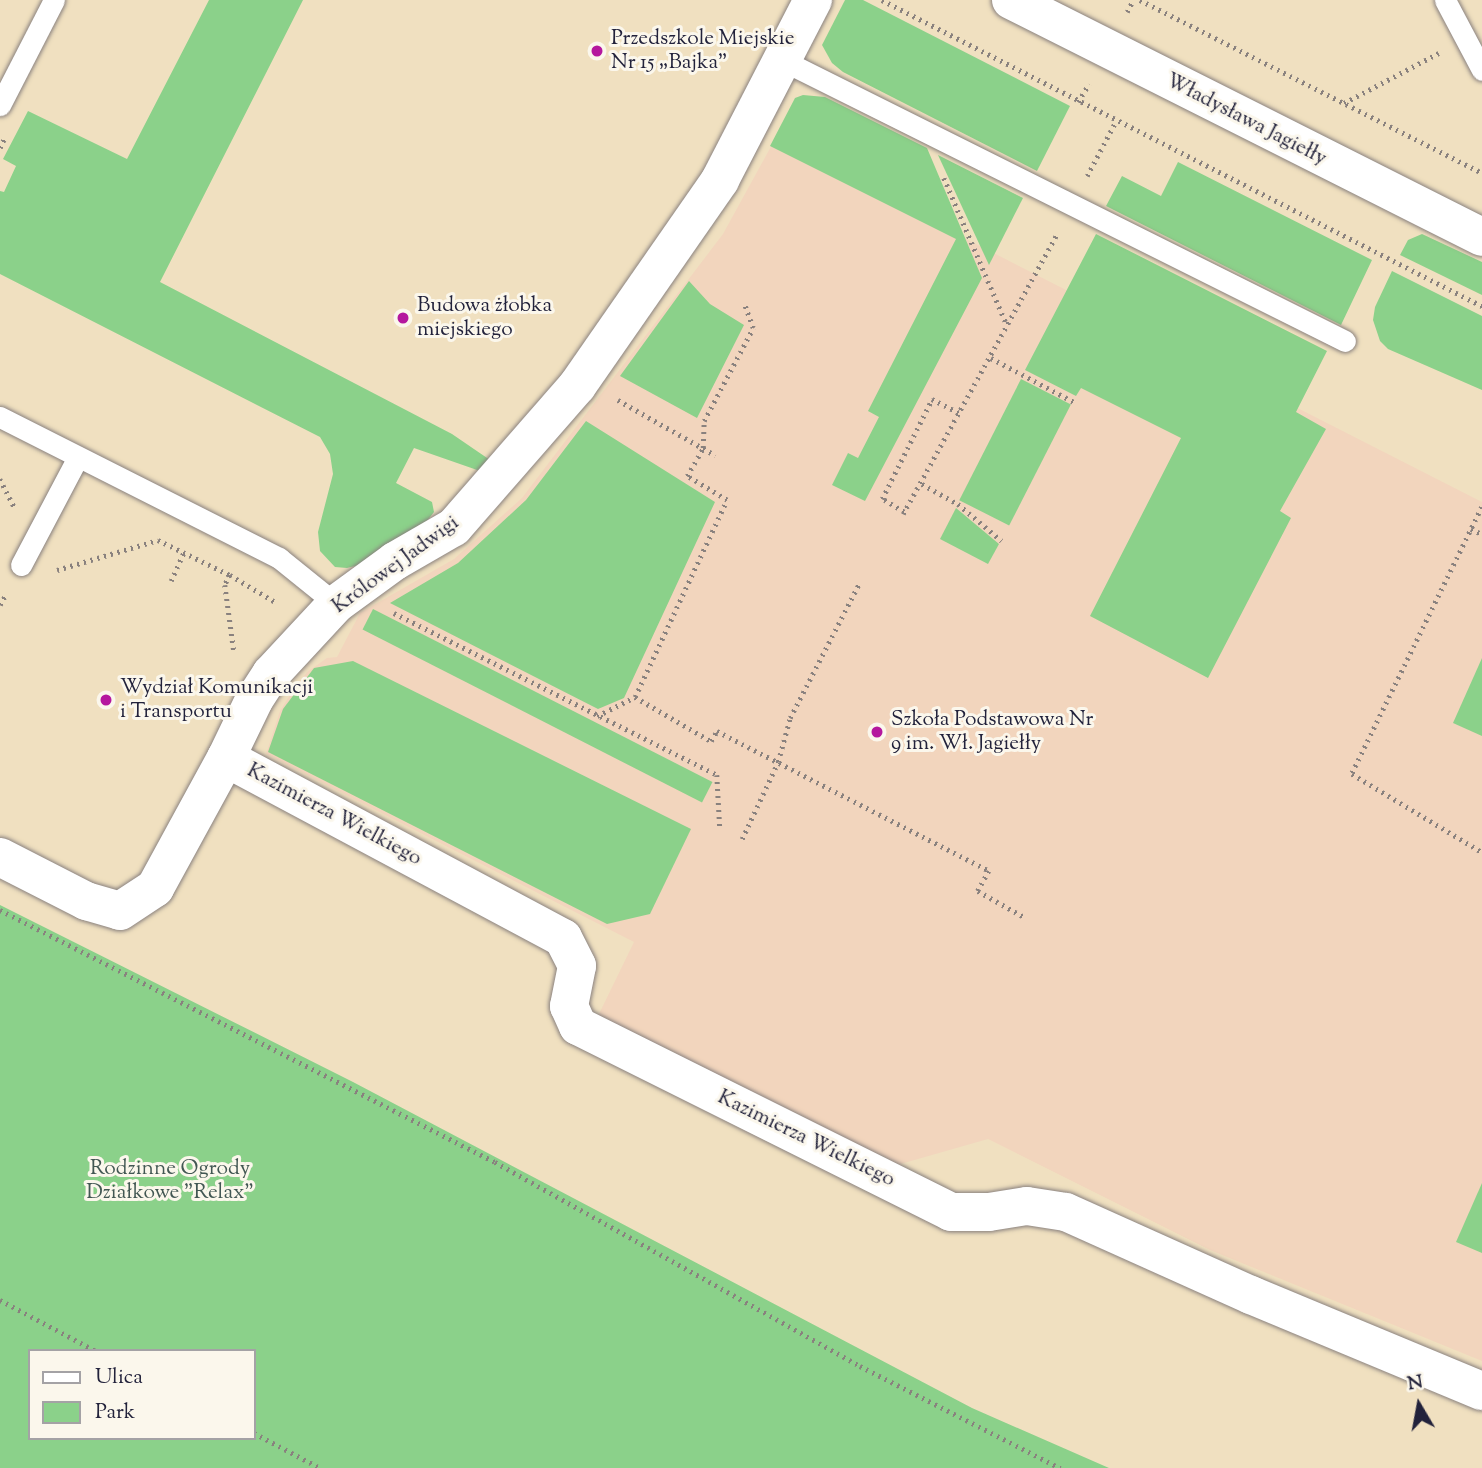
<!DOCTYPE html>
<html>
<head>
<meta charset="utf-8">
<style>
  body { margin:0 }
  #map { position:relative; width:1482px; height:1468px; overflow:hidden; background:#f0e0c0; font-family:"Sorts Mill Goudy",serif }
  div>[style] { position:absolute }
  .built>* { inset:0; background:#f2d5bd }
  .green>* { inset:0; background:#8bd18a; transform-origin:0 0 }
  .path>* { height:4.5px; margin-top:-2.25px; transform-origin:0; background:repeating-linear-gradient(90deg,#89817e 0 2px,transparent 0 7px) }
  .roads { filter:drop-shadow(0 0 2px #89817e) drop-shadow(0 0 2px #89817e) }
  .service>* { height:21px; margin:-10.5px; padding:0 10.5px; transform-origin:10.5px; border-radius:10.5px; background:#fff }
  .minor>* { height:38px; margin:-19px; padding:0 19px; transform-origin:19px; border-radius:19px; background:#fff }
  .dots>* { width:19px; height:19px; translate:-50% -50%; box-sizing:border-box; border:4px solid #fbf7ec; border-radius:50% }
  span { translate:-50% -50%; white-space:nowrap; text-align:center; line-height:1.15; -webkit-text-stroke:6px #fbf7ec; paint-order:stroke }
  .poi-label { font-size:21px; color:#22223b }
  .left { translate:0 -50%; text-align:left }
  .street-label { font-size:21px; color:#22223b }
  .park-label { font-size:21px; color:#425753 }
  .legend { position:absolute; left:28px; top:1349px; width:228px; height:91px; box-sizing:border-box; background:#fbf7ec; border:2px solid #a4a2a5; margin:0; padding:9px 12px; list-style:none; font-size:21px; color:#22223b }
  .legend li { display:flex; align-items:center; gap:14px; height:35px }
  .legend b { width:35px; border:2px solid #a4a2a5 }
  .north { position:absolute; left:1384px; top:1370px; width:70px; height:70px; -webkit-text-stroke:5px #fbf7ec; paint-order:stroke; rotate:350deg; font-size:19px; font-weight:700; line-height:28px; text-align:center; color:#22223b }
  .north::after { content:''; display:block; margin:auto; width:24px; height:32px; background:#22223b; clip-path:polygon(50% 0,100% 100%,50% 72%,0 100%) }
</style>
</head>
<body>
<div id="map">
  <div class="built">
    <i style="clip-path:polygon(774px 141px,1482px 502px,1482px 1361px,1210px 1250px,988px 1139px,897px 1165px,598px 1016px,634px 942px,266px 754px,280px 711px,288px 698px,307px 672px,327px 658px,337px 657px,360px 613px,454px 559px,522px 498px,723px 234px)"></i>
  </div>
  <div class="green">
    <i style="clip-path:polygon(209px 0,303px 0,160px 282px,452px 434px,490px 460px,480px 471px,414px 448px,396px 483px,432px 502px,434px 512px,423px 526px,359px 565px,347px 568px,335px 567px,320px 551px,318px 532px,333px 474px,330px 454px,320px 437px,0 274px,0 191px,4px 192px,16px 166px,3px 159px,28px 111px,127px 159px)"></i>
    <i style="clip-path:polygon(845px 0,863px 0,1070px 106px,1037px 171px,843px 72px,832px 63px,822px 45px)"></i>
    <i style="clip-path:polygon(803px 95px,825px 97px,927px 148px,982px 278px,865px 501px,832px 485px,848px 453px,858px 458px,879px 417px,868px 411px,956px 239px,770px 146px,795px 98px)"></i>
    <i style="clip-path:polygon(938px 155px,1023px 198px,989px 265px)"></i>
    <i style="clip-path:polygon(1178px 162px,1372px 260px,1341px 325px,1106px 206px,1122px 176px,1161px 196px)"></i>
    <i style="clip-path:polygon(1096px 234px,1327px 351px,1296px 412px,1326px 429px,1280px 511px,1291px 518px,1208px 678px,1090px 616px,1181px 438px,1081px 388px,1076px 396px,1025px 370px)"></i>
    <i style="clip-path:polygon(1422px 234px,1482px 262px,1482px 295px,1400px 255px,1408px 240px)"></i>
    <i style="clip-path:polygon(1392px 271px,1482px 316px,1482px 390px,1388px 349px,1380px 341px,1373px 320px,1375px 307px)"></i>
    <i style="clip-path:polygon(689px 281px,710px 304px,744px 325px,697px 418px,620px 376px)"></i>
    <i style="left:1021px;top:379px;width:56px;height:136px;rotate:27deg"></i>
    <i style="clip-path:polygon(586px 421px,715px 502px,624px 698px,598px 709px,390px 603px,458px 563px,526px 500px)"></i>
    <i style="clip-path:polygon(956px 508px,999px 544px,988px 564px,940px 539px)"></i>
    <i style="left:373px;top:609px;width:381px;height:23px;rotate:27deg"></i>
    <i style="clip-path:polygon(1482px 658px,1482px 736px,1453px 723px)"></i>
    <i style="clip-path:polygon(353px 661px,691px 829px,650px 914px,607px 924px,268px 752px,283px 709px,314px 668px)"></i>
    <i style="clip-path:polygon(evenodd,0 905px,353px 1082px,972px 1408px,1109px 1468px,0 1468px,0 905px,30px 1351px,254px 1351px,254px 1438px,30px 1438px,30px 1351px)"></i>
    <i style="clip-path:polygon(1482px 1183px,1482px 1253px,1456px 1242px)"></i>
  </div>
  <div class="path">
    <i style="left:882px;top:0;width:674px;rotate:27.02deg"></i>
    <i style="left:1140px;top:0;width:383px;rotate:26.8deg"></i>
    <i style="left:1127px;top:12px;width:13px;rotate:-63deg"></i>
    <i style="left:1078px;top:102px;width:21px;rotate:-59deg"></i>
    <i style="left:1344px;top:103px;width:107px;rotate:-27.8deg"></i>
    <i style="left:0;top:148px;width:12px;rotate:-66deg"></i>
    <i style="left:1087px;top:176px;width:62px;rotate:-62.2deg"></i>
    <i style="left:944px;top:178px;width:160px;rotate:66.8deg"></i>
    <i style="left:991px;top:358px;width:94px;rotate:27.9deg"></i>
    <i style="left:618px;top:400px;width:112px;rotate:29.6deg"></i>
    <i style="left:0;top:479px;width:31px;rotate:63deg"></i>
    <i style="left:922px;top:484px;width:41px;rotate:29.1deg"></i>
    <i style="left:958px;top:504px;width:57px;rotate:40.1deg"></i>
    <i style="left:1482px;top:507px;width:297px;rotate:116deg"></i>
    <i style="left:1352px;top:774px;width:152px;rotate:31deg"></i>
    <i style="left:904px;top:512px;width:26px;rotate:-149deg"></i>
    <i style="left:882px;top:499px;width:112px;rotate:-63.4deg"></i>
    <i style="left:932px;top:399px;width:33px;rotate:27deg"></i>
    <i style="left:903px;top:514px;width:320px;rotate:-61.2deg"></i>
    <i style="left:1471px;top:529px;width:12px;rotate:24deg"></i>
    <i style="left:57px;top:570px;width:105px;rotate:-16.5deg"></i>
    <i style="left:158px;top:540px;width:80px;rotate:25.9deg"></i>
    <i style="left:230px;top:575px;width:11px;rotate:117deg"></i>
    <i style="left:225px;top:585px;width:68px;rotate:82.3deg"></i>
    <i style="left:230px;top:575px;width:55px;rotate:30.8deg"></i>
    <i style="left:171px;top:581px;width:32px;rotate:-66deg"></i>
    <i style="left:0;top:605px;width:13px;rotate:-61deg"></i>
    <i style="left:394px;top:613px;width:361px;rotate:26.6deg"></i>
    <i style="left:717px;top:775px;width:54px;rotate:86.8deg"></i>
    <i style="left:635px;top:697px;width:88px;rotate:30.1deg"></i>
    <i style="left:711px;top:741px;width:12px;rotate:-59deg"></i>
    <i style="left:717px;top:731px;width:306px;rotate:27.2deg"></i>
    <i style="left:989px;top:871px;width:23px;rotate:119deg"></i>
    <i style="left:978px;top:891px;width:55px;rotate:29.4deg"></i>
    <i style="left:597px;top:716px;width:42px;rotate:-26.6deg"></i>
    <i style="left:635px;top:697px;width:217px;rotate:-65deg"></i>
    <i style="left:727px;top:500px;width:47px;rotate:-149deg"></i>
    <i style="left:687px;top:476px;width:32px;rotate:-60deg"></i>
    <i style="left:703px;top:448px;width:27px;rotate:-88deg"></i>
    <i style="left:704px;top:421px;width:105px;rotate:-62.2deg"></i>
    <i style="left:753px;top:328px;width:27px;rotate:-110deg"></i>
    <i style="left:742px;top:839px;width:85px;rotate:-64.9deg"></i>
    <i style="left:778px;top:762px;width:46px;rotate:-74.7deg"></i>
    <i style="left:790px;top:718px;width:151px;rotate:-62.8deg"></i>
    <i style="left:0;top:910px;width:555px;rotate:26.98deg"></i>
    <i style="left:495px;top:1162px;width:418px;rotate:29.2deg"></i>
    <i style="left:860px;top:1366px;width:225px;rotate:27deg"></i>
    <i style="left:0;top:1300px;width:109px;rotate:28deg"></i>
    <i style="left:254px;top:1433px;width:75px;rotate:27.9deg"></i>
  </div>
  <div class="roads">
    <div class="service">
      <i style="left:1445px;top:0;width:79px;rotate:62.1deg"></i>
      <i style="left:782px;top:60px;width:629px;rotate:26.52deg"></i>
      <i style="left:0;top:105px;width:118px;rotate:-62.8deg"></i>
      <i style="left:0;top:417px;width:313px;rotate:26.8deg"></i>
      <i style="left:279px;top:558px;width:73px;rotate:38.9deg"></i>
      <i style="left:21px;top:565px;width:122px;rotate:-62.2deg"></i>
    </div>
    <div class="minor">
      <i style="left:1011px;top:0;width:527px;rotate:26.71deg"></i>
      <i style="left:226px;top:758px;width:382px;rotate:28.1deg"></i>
      <i style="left:563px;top:938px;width:31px;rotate:63deg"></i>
      <i style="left:577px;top:966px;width:41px;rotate:101.3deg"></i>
      <i style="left:569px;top:1006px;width:22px;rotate:66deg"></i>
      <i style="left:578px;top:1026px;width:417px;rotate:26.5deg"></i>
      <i style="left:951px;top:1212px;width:38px"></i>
      <i style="left:989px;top:1212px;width:38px;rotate:-9deg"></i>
      <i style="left:1027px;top:1206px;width:39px;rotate:9deg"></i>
      <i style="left:1066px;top:1212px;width:203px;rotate:24.2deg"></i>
      <i style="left:1251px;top:1295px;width:250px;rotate:22.6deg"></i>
      <i style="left:0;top:857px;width:97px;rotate:27.1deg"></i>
      <i style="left:86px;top:901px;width:35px;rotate:16deg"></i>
      <i style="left:120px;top:911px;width:42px;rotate:-33.3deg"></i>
      <i style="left:155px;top:888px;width:148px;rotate:-61.4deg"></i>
      <i style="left:226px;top:758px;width:64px;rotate:-64.2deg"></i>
      <i style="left:254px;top:700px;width:31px;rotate:-57deg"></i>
      <i style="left:271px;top:674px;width:96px;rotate:-47.1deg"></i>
      <i style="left:336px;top:604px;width:73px;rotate:-36.1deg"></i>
      <i style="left:395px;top:561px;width:68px;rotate:-30deg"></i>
      <i style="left:454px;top:527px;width:187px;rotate:-48.9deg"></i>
      <i style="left:577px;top:386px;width:251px;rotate:-55.2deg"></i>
      <i style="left:720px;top:180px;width:203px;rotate:-62.7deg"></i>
    </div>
  </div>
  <div class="dots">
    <i style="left:597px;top:51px;background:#b5179e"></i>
    <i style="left:403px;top:318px;background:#b5179e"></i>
    <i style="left:106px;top:700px;background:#b5179e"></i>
    <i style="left:877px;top:732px;background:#b5179e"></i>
  </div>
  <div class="poi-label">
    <span class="left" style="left:611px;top:51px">Przedszkole Miejskie<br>Nr 15 „Bajka”</span>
    <span class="left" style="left:417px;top:318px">Budowa żłobka<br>miejskiego</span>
    <span class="left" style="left:120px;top:700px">Wydział Komunikacji<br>i Transportu</span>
    <span class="left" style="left:891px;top:732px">Szkoła Podstawowa Nr<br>9 im. Wł. Jagiełły</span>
  </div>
  <div class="street-label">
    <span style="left:1246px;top:120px;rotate:27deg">Władysława Jagiełły</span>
    <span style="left:396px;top:565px;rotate:-36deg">Królowej Jadwigi</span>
    <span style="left:334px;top:815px;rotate:28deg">Kazimierza Wielkiego</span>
    <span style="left:806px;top:1139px;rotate:26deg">Kazimierza Wielkiego</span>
  </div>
  <div class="park-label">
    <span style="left:170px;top:1181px">Rodzinne Ogrody<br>Działkowe "Relax"</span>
  </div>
  <ul class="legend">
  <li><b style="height:9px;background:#fff"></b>Ulica</li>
  <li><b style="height:19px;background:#8bd18a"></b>Park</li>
  </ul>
  <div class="north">N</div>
</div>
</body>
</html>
